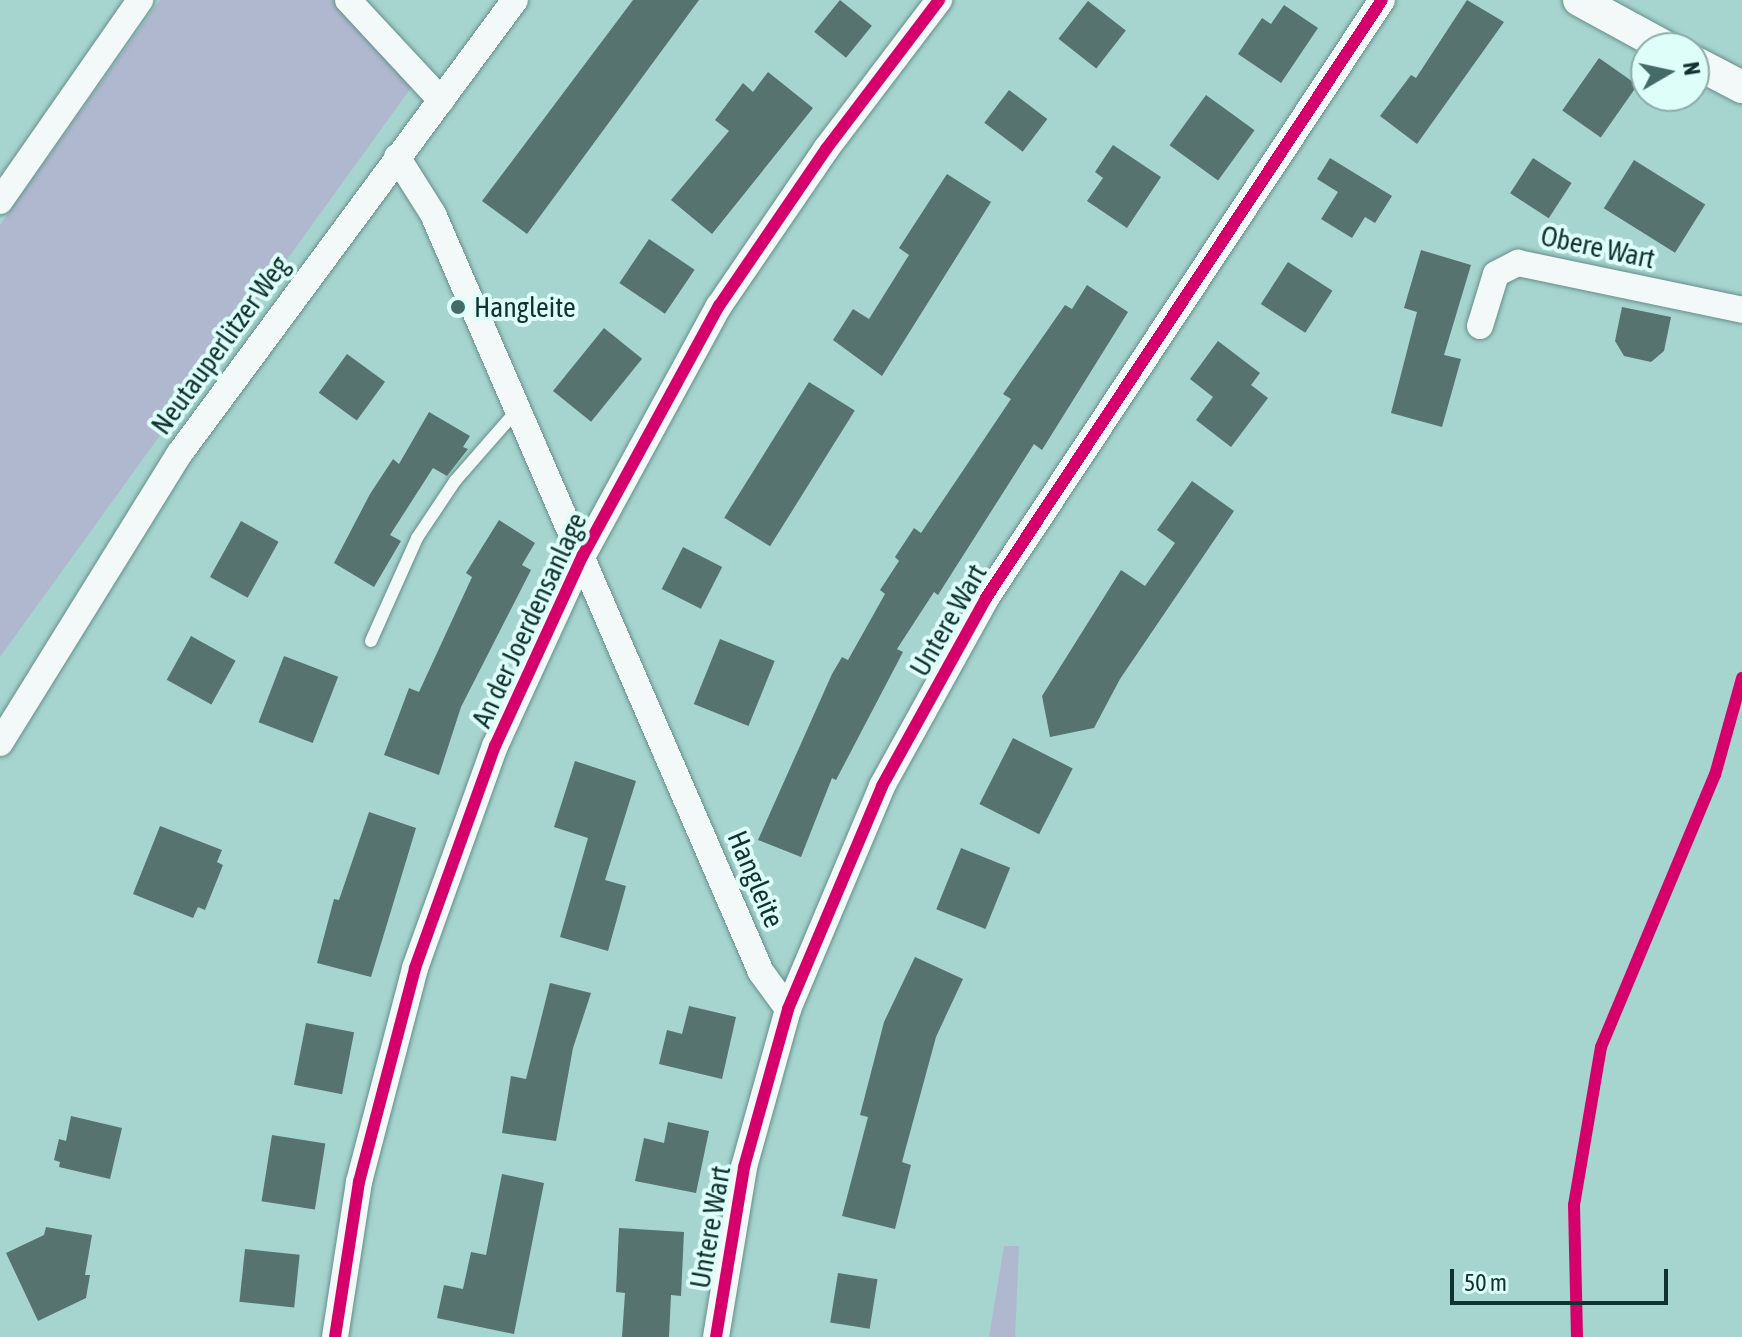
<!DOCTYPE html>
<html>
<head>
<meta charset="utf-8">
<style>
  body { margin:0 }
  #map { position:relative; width:1742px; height:1337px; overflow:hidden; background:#a6d4cf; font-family:"Asap Condensed",sans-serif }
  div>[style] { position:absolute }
  .green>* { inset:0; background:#afb8ce }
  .building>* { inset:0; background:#57736f; transform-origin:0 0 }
  .roads { filter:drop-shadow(0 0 2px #678e8a) drop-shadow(0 0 2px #678e8a) }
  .service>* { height:12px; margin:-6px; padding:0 6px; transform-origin:6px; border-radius:6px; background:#f2f9f8 }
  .minor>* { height:26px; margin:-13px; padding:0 13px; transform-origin:13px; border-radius:13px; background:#f2f9f8 }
  .tertiary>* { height:32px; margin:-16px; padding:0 16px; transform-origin:16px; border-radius:16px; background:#f2f9f8 }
  .cycleway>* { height:12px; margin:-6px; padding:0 6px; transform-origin:6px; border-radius:6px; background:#d6006c }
  .dots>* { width:22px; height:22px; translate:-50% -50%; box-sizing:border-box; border:4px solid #defef9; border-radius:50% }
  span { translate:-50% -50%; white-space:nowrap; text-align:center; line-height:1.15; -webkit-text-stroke:8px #defef9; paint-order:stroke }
  .street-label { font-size:28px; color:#0f3330 }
  .poi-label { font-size:28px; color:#0f3330 }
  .left { translate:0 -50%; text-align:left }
  .north { position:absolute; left:1630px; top:32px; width:80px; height:80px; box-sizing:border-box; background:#defef9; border:2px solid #8bada9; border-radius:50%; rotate:81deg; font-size:22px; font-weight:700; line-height:32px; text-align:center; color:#0f3330 }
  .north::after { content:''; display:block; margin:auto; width:28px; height:36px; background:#446b68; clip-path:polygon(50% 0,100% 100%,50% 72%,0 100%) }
  .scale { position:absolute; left:1450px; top:1269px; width:218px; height:36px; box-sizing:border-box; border:4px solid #0f3330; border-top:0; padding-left:10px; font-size:24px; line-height:28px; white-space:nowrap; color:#0f3330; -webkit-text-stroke:6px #defef9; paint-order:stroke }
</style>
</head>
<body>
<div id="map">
  <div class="green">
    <i style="clip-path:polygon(160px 0,338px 0,413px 85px,0 657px,0 225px)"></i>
    <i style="clip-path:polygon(1004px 1246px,1019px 1246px,1015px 1337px,989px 1337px)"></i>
  </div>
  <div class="building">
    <i style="clip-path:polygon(633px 0,699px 0,527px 234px,482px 201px)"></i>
    <i style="left:840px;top:0;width:41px;height:41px;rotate:39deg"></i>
    <i style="clip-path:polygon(1467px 0,1504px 22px,1417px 144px,1380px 116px,1411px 75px,1416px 78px)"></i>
    <i style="left:1088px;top:1px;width:48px;height:48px;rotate:38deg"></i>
    <i style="clip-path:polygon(1284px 5px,1318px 28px,1281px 83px,1238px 54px,1262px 18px,1271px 24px)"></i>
    <i style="left:1599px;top:58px;width:47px;height:64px;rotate:35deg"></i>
    <i style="clip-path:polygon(768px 72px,813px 108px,712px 234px,671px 200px,729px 131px,715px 120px,743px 83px,753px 92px)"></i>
    <i style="left:1009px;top:90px;width:48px;height:41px;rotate:37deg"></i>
    <i style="left:1206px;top:95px;width:60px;height:62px;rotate:36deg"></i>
    <i style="clip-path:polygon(1113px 145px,1161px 177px,1127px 228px,1087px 201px,1103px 178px,1095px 172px)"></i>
    <i style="clip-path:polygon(1330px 158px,1392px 196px,1375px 223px,1365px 217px,1352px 238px,1321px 219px,1338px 192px,1317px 179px)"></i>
    <i style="left:1533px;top:158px;width:46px;height:42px;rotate:33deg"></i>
    <i style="left:1634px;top:160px;width:84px;height:57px;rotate:32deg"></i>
    <i style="clip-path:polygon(947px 174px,991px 202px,882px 376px,833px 340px,853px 309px,869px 319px,909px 255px,899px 248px)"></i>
    <i style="left:649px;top:239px;width:55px;height:53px;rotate:34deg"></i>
    <i style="clip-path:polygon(1421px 250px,1471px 265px,1444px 355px,1461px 359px,1442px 427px,1391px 413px,1417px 312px,1404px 308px)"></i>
    <i style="left:1288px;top:262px;width:53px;height:50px;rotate:33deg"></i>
    <i style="clip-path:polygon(1087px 285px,1128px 312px,1042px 450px,1034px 444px,938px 595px,934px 592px,897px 649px,903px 652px,836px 780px,832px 778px,801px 857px,758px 840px,832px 674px,842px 657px,848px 660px,885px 594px,880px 590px,899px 561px,895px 557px,914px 528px,921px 533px,1011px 399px,1003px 394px,1065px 305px,1072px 309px)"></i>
    <i style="clip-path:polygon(1622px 307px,1671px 317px,1664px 351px,1651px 362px,1624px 356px,1615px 341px)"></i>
    <i style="left:604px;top:328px;width:49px;height:81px;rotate:39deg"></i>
    <i style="clip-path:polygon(1218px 341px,1260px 373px,1251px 385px,1268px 398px,1231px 447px,1196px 420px,1213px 397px,1190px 379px)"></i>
    <i style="left:347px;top:354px;width:47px;height:48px;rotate:36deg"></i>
    <i style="left:809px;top:382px;width:54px;height:160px;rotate:32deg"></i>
    <i style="clip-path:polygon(429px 412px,470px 436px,463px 447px,468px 449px,447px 476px,433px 468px,390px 535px,401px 541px,374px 587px,334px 563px,370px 494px,393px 459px,399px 464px)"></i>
    <i style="clip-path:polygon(1192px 481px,1234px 511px,1120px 679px,1094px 728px,1050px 737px,1042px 696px,1121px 570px,1145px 586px,1175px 543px,1157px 530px)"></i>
    <i style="clip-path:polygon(499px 520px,535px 543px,522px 565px,531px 570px,461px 707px,439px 775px,384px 755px,409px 688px,419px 692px,472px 577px,466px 573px)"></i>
    <i style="left:241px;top:521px;width:43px;height:64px;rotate:29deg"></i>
    <i style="left:683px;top:547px;width:44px;height:47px;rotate:27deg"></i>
    <i style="left:191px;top:636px;width:51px;height:50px;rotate:29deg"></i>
    <i style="left:720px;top:639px;width:59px;height:70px;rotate:22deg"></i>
    <i style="left:284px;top:656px;width:58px;height:71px;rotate:21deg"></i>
    <i style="left:1013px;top:738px;width:67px;height:74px;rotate:27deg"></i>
    <i style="clip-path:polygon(575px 761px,636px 781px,605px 880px,626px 886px,608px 951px,560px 937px,588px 838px,554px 827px)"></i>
    <i style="clip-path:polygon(369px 812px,416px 828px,371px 977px,317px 963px,334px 899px,339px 900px)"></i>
    <i style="clip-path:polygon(160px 826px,222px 850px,217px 862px,223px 865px,205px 910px,198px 907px,193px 918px,133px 894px)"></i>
    <i style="left:961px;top:848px;width:53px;height:66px;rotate:22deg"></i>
    <i style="clip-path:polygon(915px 957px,963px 979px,936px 1037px,902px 1162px,911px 1165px,895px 1229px,842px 1216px,868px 1117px,860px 1115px,884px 1022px)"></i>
    <i style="clip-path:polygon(550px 983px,591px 993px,573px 1048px,556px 1141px,502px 1133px,511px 1076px,526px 1079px)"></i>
    <i style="clip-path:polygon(689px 1006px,736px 1017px,722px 1079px,659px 1064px,667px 1030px,682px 1034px)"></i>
    <i style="left:306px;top:1023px;width:49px;height:63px;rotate:11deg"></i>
    <i style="clip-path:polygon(71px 1116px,122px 1128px,110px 1179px,59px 1167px,60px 1162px,54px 1160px,59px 1139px,66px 1141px)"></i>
    <i style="clip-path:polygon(668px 1122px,709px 1131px,696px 1193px,635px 1181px,644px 1138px,664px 1143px)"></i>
    <i style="left:272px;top:1135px;width:54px;height:67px;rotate:9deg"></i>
    <i style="clip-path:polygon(502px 1174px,544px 1183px,514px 1334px,437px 1318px,444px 1285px,463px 1289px,471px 1252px,486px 1255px)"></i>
    <i style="clip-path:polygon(46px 1227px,92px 1235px,85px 1275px,90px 1275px,86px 1298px,38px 1321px,6px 1253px,44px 1235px)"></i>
    <i style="clip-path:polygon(619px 1228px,684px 1232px,681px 1296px,671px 1295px,669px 1337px,622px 1337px,625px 1293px,616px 1292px)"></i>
    <i style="left:245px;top:1249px;width:55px;height:53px;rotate:6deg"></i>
    <i style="left:838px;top:1273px;width:40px;height:50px;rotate:9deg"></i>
  </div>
  <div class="roads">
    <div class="service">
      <i style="left:371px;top:641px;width:113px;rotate:-65.9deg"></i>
      <i style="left:417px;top:538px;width:69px;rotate:-56.3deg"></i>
      <i style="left:455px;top:481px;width:96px;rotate:-48.8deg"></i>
    </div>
    <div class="minor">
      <i style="left:348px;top:0;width:137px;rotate:47.1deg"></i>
      <i style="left:397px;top:157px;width:67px;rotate:57.7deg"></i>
      <i style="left:433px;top:214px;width:826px;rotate:66.6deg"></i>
      <i style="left:761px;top:972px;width:46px;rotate:53.9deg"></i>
      <i style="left:0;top:201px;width:245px;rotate:-55.1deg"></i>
      <i style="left:1480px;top:326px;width:54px;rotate:-72.9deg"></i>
      <i style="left:1496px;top:274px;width:25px;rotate:-27deg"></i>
      <i style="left:1518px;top:263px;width:229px;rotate:11.8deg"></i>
      <i style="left:0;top:743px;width:341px;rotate:-58.2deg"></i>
      <i style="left:180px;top:453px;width:563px;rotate:-53.52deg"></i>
      <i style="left:335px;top:1337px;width:157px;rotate:-81.2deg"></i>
      <i style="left:359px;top:1182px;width:221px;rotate:-75.3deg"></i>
      <i style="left:415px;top:968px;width:236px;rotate:-70.2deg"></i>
      <i style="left:495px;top:746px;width:210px;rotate:-65.3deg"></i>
      <i style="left:583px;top:555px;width:284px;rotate:-61.4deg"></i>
      <i style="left:719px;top:306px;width:190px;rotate:-55.7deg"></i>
      <i style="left:826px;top:149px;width:187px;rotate:-52.8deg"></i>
      <i style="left:716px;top:1337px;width:172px;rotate:-80.6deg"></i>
      <i style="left:744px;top:1167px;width:164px;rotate:-74.4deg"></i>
      <i style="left:788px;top:1009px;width:242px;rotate:-67.1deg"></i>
      <i style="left:882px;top:786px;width:215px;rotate:-61deg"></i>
      <i style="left:986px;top:598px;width:717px;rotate:-56.49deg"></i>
    </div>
    <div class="tertiary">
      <i style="left:1579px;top:0;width:100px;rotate:28.6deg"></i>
      <i style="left:1694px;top:62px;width:54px;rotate:27.5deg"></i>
    </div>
  </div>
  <div class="cycleway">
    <i style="left:335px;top:1337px;width:157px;rotate:-81.2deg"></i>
    <i style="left:359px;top:1182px;width:221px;rotate:-75.3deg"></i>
    <i style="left:415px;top:968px;width:236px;rotate:-70.2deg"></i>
    <i style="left:495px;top:746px;width:210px;rotate:-65.3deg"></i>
    <i style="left:583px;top:555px;width:284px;rotate:-61.4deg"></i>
    <i style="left:719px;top:306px;width:190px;rotate:-55.7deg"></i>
    <i style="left:826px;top:149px;width:187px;rotate:-52.8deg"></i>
    <i style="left:716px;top:1337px;width:172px;rotate:-80.6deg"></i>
    <i style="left:744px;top:1167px;width:164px;rotate:-74.4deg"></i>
    <i style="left:788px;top:1009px;width:242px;rotate:-67.1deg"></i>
    <i style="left:882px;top:786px;width:215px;rotate:-61deg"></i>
    <i style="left:986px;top:598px;width:717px;rotate:-56.49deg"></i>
    <i style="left:1577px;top:1337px;width:132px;rotate:-91.3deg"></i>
    <i style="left:1574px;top:1205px;width:160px;rotate:-80.3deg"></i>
    <i style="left:1601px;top:1047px;width:295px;rotate:-67.3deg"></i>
    <i style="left:1715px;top:775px;width:101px;rotate:-74.4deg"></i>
  </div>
  <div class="dots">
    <i style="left:458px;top:307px;background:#446b68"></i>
  </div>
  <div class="street-label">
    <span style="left:1598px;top:247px;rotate:12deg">Obere Wart</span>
    <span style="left:220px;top:345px;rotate:-54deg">Neutauperlitzer Weg</span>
    <span style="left:529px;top:620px;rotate:-65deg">An der Joerdensanlage</span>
    <span style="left:948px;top:620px;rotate:-60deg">Untere Wart</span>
    <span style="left:756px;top:879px;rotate:67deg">Hangleite</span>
    <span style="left:710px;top:1227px;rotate:-80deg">Untere Wart</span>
  </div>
  <div class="poi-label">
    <span class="left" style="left:474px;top:307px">Hangleite</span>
  </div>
  <div class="north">N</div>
  <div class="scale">50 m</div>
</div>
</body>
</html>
